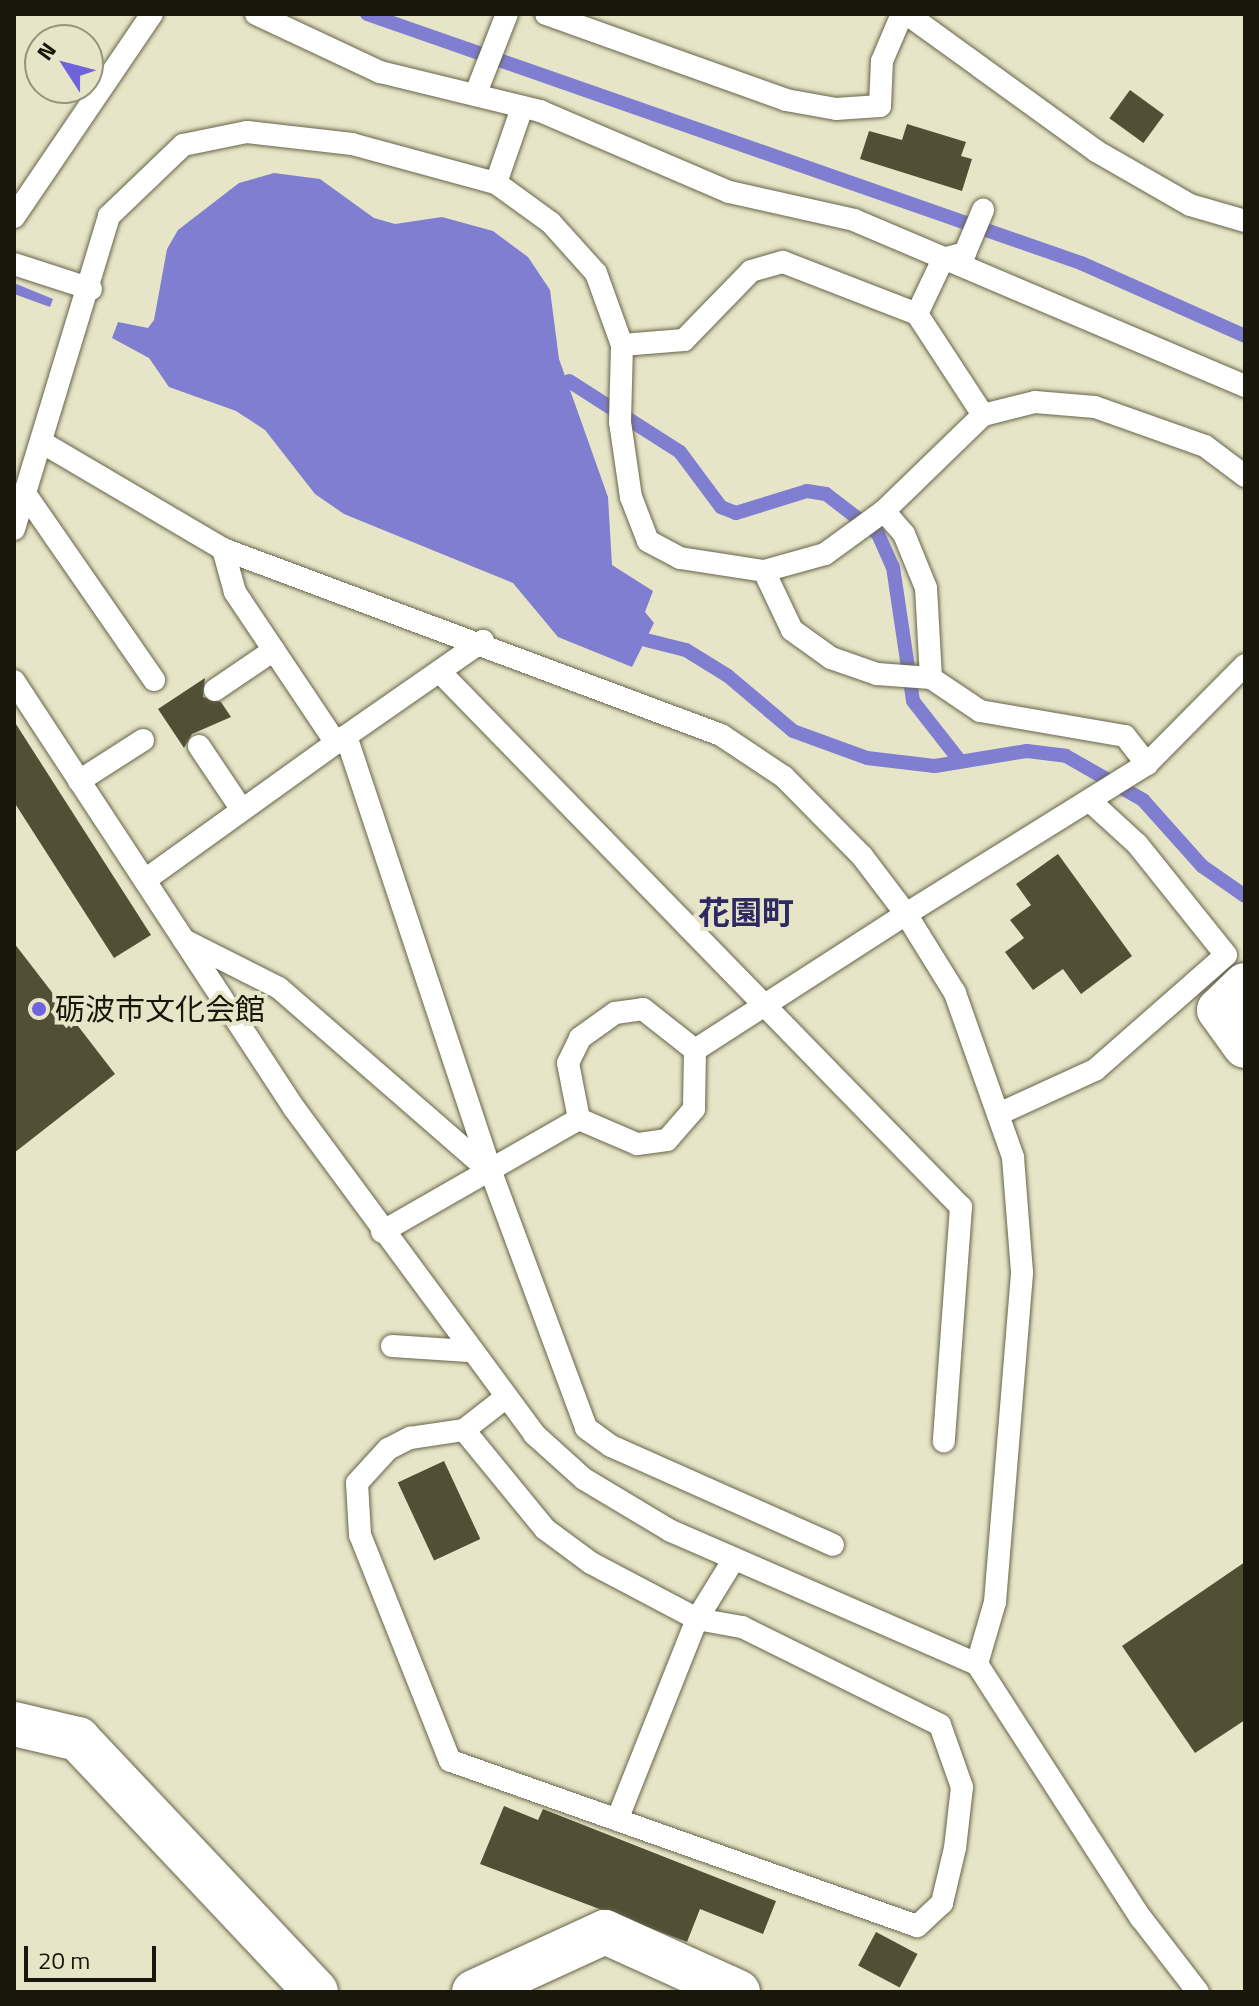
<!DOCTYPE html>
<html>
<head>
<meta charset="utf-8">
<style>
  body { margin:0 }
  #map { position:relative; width:1259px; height:2006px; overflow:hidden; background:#e7e5c7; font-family:"Titillium Web","Noto Sans JP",sans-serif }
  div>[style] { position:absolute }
  .water>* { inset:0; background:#807ed1 }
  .stream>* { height:14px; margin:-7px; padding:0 7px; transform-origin:7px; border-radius:7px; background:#807ed1 }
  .building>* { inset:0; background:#514f36; transform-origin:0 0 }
  .roads { filter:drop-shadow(0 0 2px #66644a) drop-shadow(0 0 2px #66644a) }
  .service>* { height:22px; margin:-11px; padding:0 11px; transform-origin:11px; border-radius:11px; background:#fff }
  .minor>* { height:44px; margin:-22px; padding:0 22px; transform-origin:22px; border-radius:22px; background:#fff }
  .dots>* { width:22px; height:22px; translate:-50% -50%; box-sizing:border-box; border:4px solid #e7e5c7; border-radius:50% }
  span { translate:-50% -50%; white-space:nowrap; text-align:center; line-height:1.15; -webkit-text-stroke:8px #e7e5c7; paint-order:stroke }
  .poi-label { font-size:30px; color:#17170c }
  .left { translate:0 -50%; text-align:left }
  .neighbourhood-label { font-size:32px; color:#2e2963; font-weight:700 }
  .frame { position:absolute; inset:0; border:16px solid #17170c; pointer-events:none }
  .north { position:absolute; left:24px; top:24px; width:80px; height:80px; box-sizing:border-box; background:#e7e5c7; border:2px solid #94937c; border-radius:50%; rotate:306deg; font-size:22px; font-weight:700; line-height:32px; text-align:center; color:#17170c }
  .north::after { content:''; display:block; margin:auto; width:28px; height:36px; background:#6f63dd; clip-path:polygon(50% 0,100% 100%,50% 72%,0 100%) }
  .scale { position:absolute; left:24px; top:1946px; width:132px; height:36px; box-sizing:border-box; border:4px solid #17170c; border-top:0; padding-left:10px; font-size:24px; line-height:28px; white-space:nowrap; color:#17170c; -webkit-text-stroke:6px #e7e5c7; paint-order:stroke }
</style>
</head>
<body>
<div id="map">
  <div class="water">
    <i style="clip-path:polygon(274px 173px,320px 179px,374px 218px,395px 224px,442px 217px,493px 231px,528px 257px,550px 290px,559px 359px,608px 497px,612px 565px,653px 591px,645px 612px,654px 623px,632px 667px,558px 637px,513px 583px,344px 514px,315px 494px,265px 430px,236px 411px,169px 387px,149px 358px,112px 338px,118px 322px,148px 328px,154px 320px,167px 249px,178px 230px,239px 183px)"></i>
    <i style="clip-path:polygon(14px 283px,53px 299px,50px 307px,14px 294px)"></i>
  </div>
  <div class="stream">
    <i style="left:367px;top:14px;width:756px;rotate:19.23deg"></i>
    <i style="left:1081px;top:263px;width:180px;rotate:24deg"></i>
    <i style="left:569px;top:381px;width:132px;rotate:32.6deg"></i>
    <i style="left:680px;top:452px;width:69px;rotate:53.3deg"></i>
    <i style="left:721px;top:507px;width:16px;rotate:22deg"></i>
    <i style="left:736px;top:513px;width:74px;rotate:-17.2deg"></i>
    <i style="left:807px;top:491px;width:19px;rotate:9deg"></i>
    <i style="left:826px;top:494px;width:66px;rotate:37.6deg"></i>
    <i style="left:878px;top:534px;width:36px;rotate:66deg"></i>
    <i style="left:893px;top:567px;width:135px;rotate:81.5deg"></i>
    <i style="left:913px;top:701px;width:76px;rotate:51.9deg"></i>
    <i style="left:646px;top:640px;width:41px;rotate:14deg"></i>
    <i style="left:686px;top:650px;width:49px;rotate:31.8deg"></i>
    <i style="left:728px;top:676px;width:85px;rotate:40.2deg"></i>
    <i style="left:793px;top:731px;width:79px;rotate:20deg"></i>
    <i style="left:867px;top:758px;width:68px;rotate:6.7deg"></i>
    <i style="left:935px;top:766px;width:93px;rotate:-9.3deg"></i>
    <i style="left:1027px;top:751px;width:39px;rotate:7deg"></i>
    <i style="left:1066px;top:756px;width:89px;rotate:29.7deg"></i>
    <i style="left:1143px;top:800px;width:89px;rotate:48.2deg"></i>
    <i style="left:1202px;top:866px;width:52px;rotate:34.9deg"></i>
  </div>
  <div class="building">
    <i style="left:1130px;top:90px;width:42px;height:35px;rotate:36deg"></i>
    <i style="clip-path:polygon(907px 124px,966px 142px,961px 156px,972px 159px,962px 191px,860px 159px,869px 131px,902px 140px)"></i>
    <i style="clip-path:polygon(205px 678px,203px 697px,221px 702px,231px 717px,192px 734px,184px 748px,158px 709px)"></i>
    <i style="clip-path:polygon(14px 721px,151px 935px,114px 958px,14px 802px)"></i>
    <i style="clip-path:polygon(1058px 854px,1132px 956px,1081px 994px,1063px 969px,1033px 990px,1005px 952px,1024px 938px,1010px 920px,1031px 905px,1016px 884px)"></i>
    <i style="clip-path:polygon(14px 943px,115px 1074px,14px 1153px)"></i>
    <i style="left:444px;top:1461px;width:86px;height:51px;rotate:65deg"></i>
    <i style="clip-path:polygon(1245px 1562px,1245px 1720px,1195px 1753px,1122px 1646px)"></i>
    <i style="clip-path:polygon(504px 1806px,538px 1820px,543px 1809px,776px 1901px,763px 1934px,700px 1909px,687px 1942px,480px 1864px)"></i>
    <i style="left:876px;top:1932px;width:47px;height:38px;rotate:28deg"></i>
  </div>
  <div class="roads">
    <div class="service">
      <i style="left:256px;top:14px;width:137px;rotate:25.1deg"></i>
      <i style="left:380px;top:72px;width:165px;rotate:13.7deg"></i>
      <i style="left:540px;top:111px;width:206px;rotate:23.2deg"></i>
      <i style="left:729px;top:192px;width:128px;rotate:12.6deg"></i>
      <i style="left:854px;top:220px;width:425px;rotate:23deg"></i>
      <i style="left:546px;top:14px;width:255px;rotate:19.7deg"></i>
      <i style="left:786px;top:100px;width:51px;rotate:10.2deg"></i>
      <i style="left:836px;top:109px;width:44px;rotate:-3.9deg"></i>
      <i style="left:880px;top:106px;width:45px;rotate:-87.5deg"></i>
      <i style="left:882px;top:61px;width:51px;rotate:-66.9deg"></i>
      <i style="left:907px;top:14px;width:233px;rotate:35.9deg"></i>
      <i style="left:1096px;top:151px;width:108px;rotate:29.9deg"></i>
      <i style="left:1190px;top:205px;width:57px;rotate:16.2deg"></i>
      <i style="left:476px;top:93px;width:85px;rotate:-68.6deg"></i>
      <i style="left:496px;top:183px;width:76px;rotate:-70.9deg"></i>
      <i style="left:14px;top:217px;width:245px;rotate:-55.8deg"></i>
      <i style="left:14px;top:264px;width:81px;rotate:18deg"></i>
      <i style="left:917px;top:314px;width:61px;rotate:-64.7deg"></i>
      <i style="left:943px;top:259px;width:23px;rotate:-15deg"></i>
      <i style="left:965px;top:253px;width:47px;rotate:-67.3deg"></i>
      <i style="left:622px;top:345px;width:62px;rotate:-4.6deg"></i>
      <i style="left:684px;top:340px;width:96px;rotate:-45.8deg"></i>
      <i style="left:751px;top:271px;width:33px;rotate:-16deg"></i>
      <i style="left:783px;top:262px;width:144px;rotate:21.2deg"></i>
      <i style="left:917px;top:314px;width:121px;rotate:56.8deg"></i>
      <i style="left:43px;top:443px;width:209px;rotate:30.5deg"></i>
      <i style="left:223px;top:549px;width:532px;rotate:20.48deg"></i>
      <i style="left:721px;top:735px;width:76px;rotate:33.7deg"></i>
      <i style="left:784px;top:777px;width:111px;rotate:45.4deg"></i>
      <i style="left:862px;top:856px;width:73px;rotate:52.8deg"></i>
      <i style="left:906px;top:914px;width:251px;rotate:147.2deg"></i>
      <i style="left:695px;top:1050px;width:59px;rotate:91deg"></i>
      <i style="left:694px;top:1109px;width:41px;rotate:131.1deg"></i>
      <i style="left:667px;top:1140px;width:30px;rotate:172deg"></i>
      <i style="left:637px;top:1144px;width:63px;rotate:-156.7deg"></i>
      <i style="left:579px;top:1119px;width:227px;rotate:150.2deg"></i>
      <i style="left:26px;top:495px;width:225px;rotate:55.3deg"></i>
      <i style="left:884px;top:511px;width:30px;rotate:49deg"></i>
      <i style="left:904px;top:534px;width:58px;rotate:67.8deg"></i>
      <i style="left:926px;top:588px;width:90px;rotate:86.8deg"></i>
      <i style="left:931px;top:678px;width:59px;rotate:34deg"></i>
      <i style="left:980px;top:711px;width:147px;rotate:9.8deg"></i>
      <i style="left:1125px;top:736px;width:36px;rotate:52deg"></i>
      <i style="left:14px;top:529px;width:327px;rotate:-73.1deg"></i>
      <i style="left:109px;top:216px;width:103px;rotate:-43.8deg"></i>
      <i style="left:183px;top:145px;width:65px;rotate:-11.5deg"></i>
      <i style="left:247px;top:132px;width:106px;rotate:6.5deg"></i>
      <i style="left:352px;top:144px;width:149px;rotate:15.2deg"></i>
      <i style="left:496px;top:183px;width:68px;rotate:36deg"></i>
      <i style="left:551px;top:223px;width:67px;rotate:48deg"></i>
      <i style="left:596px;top:273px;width:77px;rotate:70.1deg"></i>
      <i style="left:622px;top:345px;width:77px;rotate:91.5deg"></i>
      <i style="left:620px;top:422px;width:76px;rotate:81.7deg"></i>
      <i style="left:631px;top:497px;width:47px;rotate:68.9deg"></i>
      <i style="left:648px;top:541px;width:36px;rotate:28deg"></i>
      <i style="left:680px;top:558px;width:85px;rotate:8.8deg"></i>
      <i style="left:764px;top:571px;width:63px;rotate:-15.6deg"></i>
      <i style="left:825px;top:554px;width:73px;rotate:-36.1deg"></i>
      <i style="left:884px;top:511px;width:138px;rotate:-44.1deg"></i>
      <i style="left:983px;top:415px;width:54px;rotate:-14deg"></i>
      <i style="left:1035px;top:402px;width:60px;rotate:4.8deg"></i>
      <i style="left:1095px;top:407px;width:117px;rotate:19.5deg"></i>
      <i style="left:1205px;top:446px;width:50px;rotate:36.9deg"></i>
      <i style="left:764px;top:571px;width:65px;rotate:64.6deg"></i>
      <i style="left:792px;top:630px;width:48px;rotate:35.7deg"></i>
      <i style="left:831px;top:658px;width:49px;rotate:19.2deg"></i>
      <i style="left:877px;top:674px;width:54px;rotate:4.2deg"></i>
      <i style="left:440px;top:672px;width:747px;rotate:45.76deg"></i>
      <i style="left:961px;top:1207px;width:235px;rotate:94.2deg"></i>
      <i style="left:14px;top:681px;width:511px;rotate:56.75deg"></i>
      <i style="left:294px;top:1108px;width:405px;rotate:53.6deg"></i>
      <i style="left:534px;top:1434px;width:67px;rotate:42deg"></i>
      <i style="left:584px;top:1479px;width:101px;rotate:30.9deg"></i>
      <i style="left:671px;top:1531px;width:334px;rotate:23.5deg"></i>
      <i style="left:977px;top:1664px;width:302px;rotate:57.2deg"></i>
      <i style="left:1141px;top:1918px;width:93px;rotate:52.4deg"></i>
      <i style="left:215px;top:690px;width:71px;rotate:-34.1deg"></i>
      <i style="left:346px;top:736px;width:459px;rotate:71.6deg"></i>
      <i style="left:336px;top:743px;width:179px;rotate:-34.8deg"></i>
      <i style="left:199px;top:746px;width:77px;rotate:56.1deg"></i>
      <i style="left:79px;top:781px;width:76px;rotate:-32.6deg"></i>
      <i style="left:145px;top:880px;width:235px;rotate:-35.7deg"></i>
      <i style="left:336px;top:743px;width:182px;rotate:-123.8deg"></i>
      <i style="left:235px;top:592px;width:45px;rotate:-105.6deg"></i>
      <i style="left:184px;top:940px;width:106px;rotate:26.8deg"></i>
      <i style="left:279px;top:988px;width:281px;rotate:41deg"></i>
      <i style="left:491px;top:1172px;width:273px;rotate:69.6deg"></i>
      <i style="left:586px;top:1428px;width:31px;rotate:36deg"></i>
      <i style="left:611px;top:1446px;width:243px;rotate:24deg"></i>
      <i style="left:1001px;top:1113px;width:103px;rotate:-24.6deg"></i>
      <i style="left:1095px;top:1070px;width:174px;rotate:-41.3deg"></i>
      <i style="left:1226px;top:955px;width:142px;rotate:-128.7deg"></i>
      <i style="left:1137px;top:844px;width:62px;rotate:-137.6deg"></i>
      <i style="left:579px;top:1119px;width:57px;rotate:-101.1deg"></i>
      <i style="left:568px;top:1063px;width:28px;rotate:-64deg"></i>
      <i style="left:580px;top:1038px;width:43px;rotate:-35.5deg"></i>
      <i style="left:615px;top:1013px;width:28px;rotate:-8deg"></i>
      <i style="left:643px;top:1009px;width:66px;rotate:38.3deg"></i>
      <i style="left:392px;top:1346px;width:77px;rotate:3.7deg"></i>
      <i style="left:464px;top:1430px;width:128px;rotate:50.7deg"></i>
      <i style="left:545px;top:1529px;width:57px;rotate:36.5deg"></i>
      <i style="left:591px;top:1563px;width:120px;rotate:27.8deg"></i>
      <i style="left:697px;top:1619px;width:46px;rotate:10.1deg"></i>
      <i style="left:742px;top:1627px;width:221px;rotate:26.3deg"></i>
      <i style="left:940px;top:1725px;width:66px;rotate:70.5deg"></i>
      <i style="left:962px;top:1787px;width:61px;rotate:96.5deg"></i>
      <i style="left:955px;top:1848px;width:57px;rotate:103.3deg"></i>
      <i style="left:942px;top:1903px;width:34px;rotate:137deg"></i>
      <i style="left:917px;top:1926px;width:495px;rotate:-160.5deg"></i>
      <i style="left:450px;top:1761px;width:243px;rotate:-111.7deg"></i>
      <i style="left:360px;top:1535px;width:52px;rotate:-93.3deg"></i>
      <i style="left:357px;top:1483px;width:46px;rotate:-47.6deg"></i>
      <i style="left:388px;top:1449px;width:25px;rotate:-27deg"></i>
      <i style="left:410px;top:1438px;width:55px;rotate:-8.4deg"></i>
      <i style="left:464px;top:1430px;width:52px;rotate:-38deg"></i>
      <i style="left:977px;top:1664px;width:65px;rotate:-73.8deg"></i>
      <i style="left:995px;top:1602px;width:331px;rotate:-85.3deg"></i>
      <i style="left:1022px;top:1272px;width:115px;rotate:-94.5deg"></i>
      <i style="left:1013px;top:1157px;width:174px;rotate:-109.5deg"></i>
      <i style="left:955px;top:993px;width:93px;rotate:-121.8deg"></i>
      <i style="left:906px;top:914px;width:284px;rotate:-31.9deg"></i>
      <i style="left:1147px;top:764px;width:139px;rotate:-45.3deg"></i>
      <i style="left:619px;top:1815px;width:211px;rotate:-68.3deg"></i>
      <i style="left:697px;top:1619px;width:70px;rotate:-58.3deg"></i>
    </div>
    <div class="minor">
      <i style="left:1245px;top:985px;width:36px;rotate:136deg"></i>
      <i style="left:1219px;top:1010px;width:44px;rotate:54.2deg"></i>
      <i style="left:14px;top:1724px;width:66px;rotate:13.2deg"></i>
      <i style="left:78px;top:1739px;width:347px;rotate:46.7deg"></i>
      <i style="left:474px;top:1992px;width:144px;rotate:-24.6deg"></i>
      <i style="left:605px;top:1932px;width:146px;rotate:24.3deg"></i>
    </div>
  </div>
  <div class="dots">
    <i style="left:39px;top:1009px;background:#6f63dd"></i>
  </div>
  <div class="poi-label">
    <span class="left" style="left:55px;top:1009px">砺波市文化会館</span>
  </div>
  <div class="neighbourhood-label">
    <span style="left:746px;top:912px">花園町</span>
  </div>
  <div class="frame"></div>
  <div class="north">N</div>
  <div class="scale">20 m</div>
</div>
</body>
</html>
